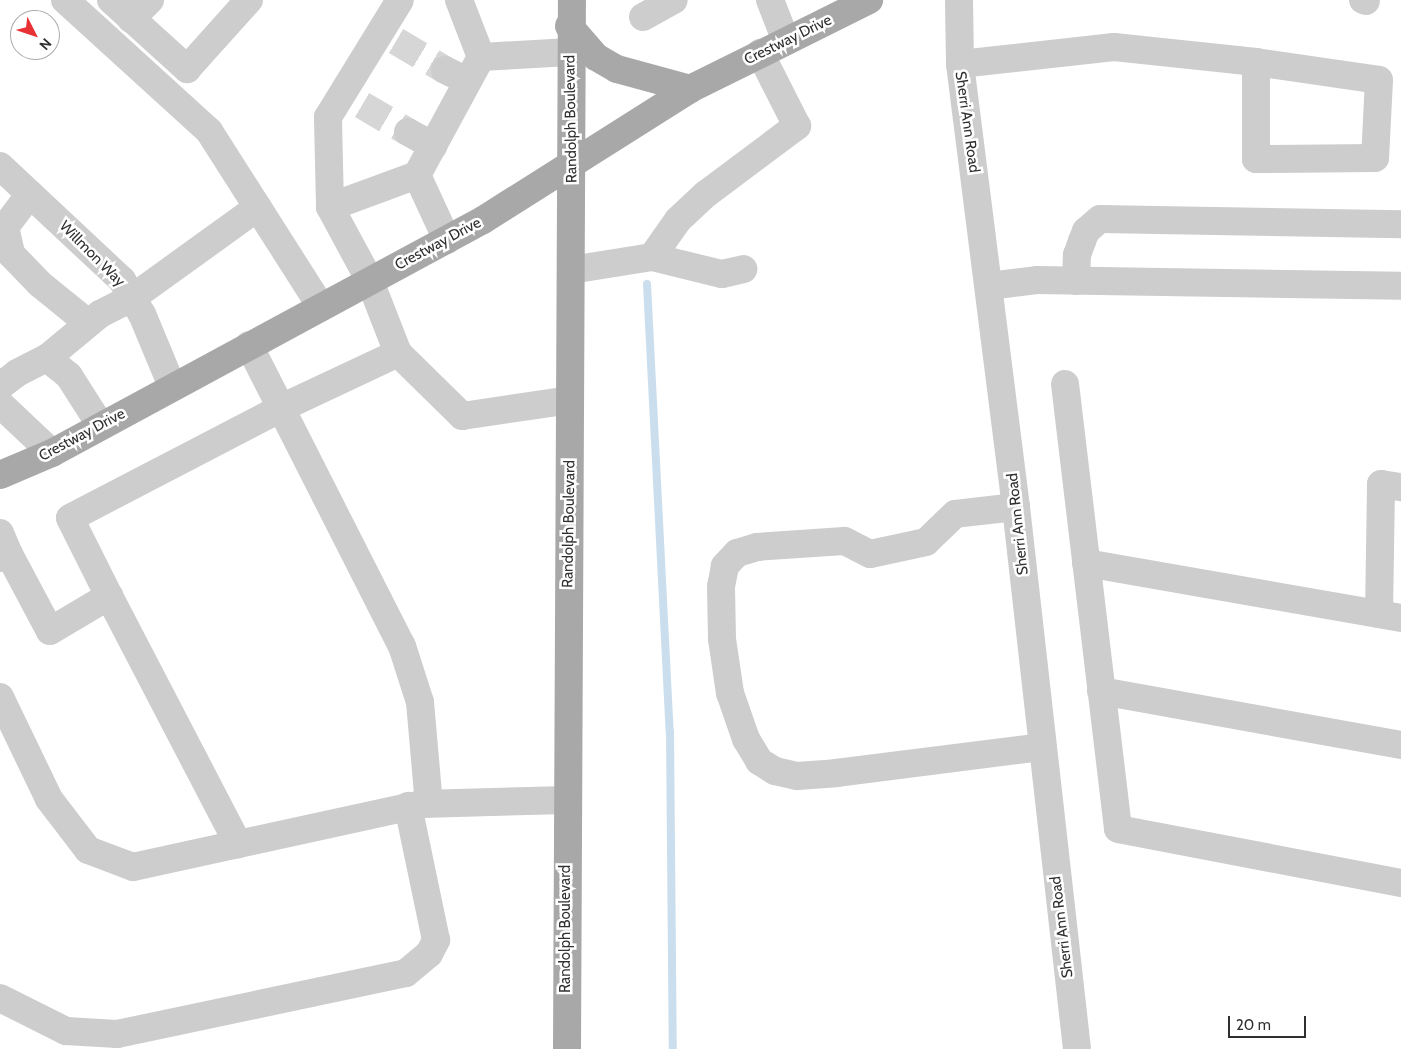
<!DOCTYPE html>
<html>
<head>
<meta charset="utf-8">
<style>
  body { margin:0 }
  #map { position:relative; width:1401px; height:1049px; overflow:hidden; background:#fff; font-family:Cabin,sans-serif }
  div>[style] { position:absolute }
  .stream>* { height:8px; margin:-4px; padding:0 4px; transform-origin:4px; border-radius:4px; background:#cadeed }
  .minor-tunnel>* { height:28px; margin-top:-14px; transform-origin:0; background:repeating-linear-gradient(90deg,#d6d6d6 0 28px,transparent 0 42px) }
  .minor>* { height:28px; margin:-14px; padding:0 14px; transform-origin:14px; border-radius:14px; background:#cdcdcd }
  .major>* { height:28px; margin:-14px; padding:0 14px; transform-origin:14px; border-radius:14px; background:#a8a8a8 }
  span { translate:-50% -50%; white-space:nowrap; text-align:center; line-height:1.15; -webkit-text-stroke:5px #fff; paint-order:stroke }
  .street-label { font-size:15px; color:#303030 }
  .north { position:absolute; left:10px; top:10px; width:50px; height:50px; box-sizing:border-box; background:#fff; border:1px solid #acacac; border-radius:50%; rotate:131deg; font-size:14px; font-weight:700; line-height:20px; text-align:center; color:#303030 }
  .north::after { content:''; display:block; margin:auto; width:18px; height:22px; background:#e83135; clip-path:polygon(50% 0,100% 100%,50% 72%,0 100%) }
  .scale { position:absolute; left:1228px; top:1016px; width:78px; height:22px; box-sizing:border-box; border:2px solid #303030; border-top:0; padding-left:6px; font-size:15px; line-height:18px; white-space:nowrap; color:#303030; -webkit-text-stroke:4px #fff; paint-order:stroke }
</style>
</head>
<body>
<div id="map">
  <div class="stream">
    <i style="left:647px;top:284px;width:449px;rotate:87.1deg"></i>
    <i style="left:670px;top:732px;width:317px;rotate:89.5deg"></i>
  </div>
  <div class="minor-tunnel">
    <i style="left:396px;top:41px;width:57px;rotate:30.6deg"></i>
    <i style="left:362px;top:105px;width:53px;rotate:30.4deg"></i>
  </div>
  <div class="minor">
    <i style="left:65px;top:0;width:195px;rotate:42.3deg"></i>
    <i style="left:209px;top:131px;width:209px;rotate:57.5deg"></i>
    <i style="left:111px;top:0;width:103px;rotate:42.2deg"></i>
    <i style="left:187px;top:69px;width:93px;rotate:-48.1deg"></i>
    <i style="left:459px;top:0;width:61px;rotate:68.9deg"></i>
    <i style="left:770px;top:0;width:44px;rotate:68.7deg"></i>
    <i style="left:959px;top:0;width:64px;rotate:89.1deg"></i>
    <i style="left:960px;top:64px;width:447px;rotate:82.8deg"></i>
    <i style="left:1016px;top:507px;width:545px;rotate:83.58deg"></i>
    <i style="left:1363px;top:0;width:3px;rotate:18deg"></i>
    <i style="left:643px;top:17px;width:35px;rotate:-29deg"></i>
    <i style="left:131px;top:19px;width:27px;rotate:-45deg"></i>
    <i style="left:960px;top:64px;width:155px;rotate:-6.3deg"></i>
    <i style="left:1114px;top:47px;width:124px;rotate:6deg"></i>
    <i style="left:1237px;top:60px;width:19px;rotate:6deg"></i>
    <i style="left:1256px;top:62px;width:124px;rotate:8.3deg"></i>
    <i style="left:1379px;top:80px;width:78px;rotate:92.9deg"></i>
    <i style="left:1375px;top:158px;width:119px;rotate:179.5deg"></i>
    <i style="left:1256px;top:159px;width:97px;rotate:-90deg"></i>
    <i style="left:445px;top:70px;width:25px;rotate:26deg"></i>
    <i style="left:408px;top:132px;width:29px;rotate:29deg"></i>
    <i style="left:0;top:166px;width:167px;rotate:43.1deg"></i>
    <i style="left:122px;top:280px;width:39px;rotate:60deg"></i>
    <i style="left:142px;top:314px;width:78px;rotate:67.4deg"></i>
    <i style="left:30px;top:194px;width:41px;rotate:127.1deg"></i>
    <i style="left:5px;top:227px;width:28px;rotate:77deg"></i>
    <i style="left:11px;top:254px;width:42px;rotate:46deg"></i>
    <i style="left:40px;top:284px;width:62px;rotate:39.1deg"></i>
    <i style="left:330px;top:207px;width:93px;rotate:-20.2deg"></i>
    <i style="left:447px;top:240px;width:72px;rotate:-114.8deg"></i>
    <i style="left:417px;top:175px;width:134px;rotate:-61.5deg"></i>
    <i style="left:481px;top:57px;width:89px;rotate:-3.2deg"></i>
    <i style="left:652px;top:257px;width:45px;rotate:-54.9deg"></i>
    <i style="left:678px;top:220px;width:38px;rotate:-43deg"></i>
    <i style="left:706px;top:194px;width:114px;rotate:-36.8deg"></i>
    <i style="left:797px;top:126px;width:82px;rotate:-116.9deg"></i>
    <i style="left:571px;top:270px;width:82px;rotate:-9.1deg"></i>
    <i style="left:652px;top:257px;width:72px;rotate:13.7deg"></i>
    <i style="left:722px;top:274px;width:22px;rotate:-13deg"></i>
    <i style="left:1076px;top:281px;width:26px;rotate:-88deg"></i>
    <i style="left:1077px;top:255px;width:15px;rotate:-70deg"></i>
    <i style="left:1082px;top:241px;width:11px;rotate:-68deg"></i>
    <i style="left:1086px;top:231px;width:18px;rotate:-41deg"></i>
    <i style="left:1100px;top:219px;width:301px;rotate:1deg"></i>
    <i style="left:989px;top:286px;width:48px;rotate:-7.1deg"></i>
    <i style="left:1037px;top:280px;width:364px;rotate:0.9deg"></i>
    <i style="left:249px;top:345px;width:338px;rotate:63.1deg"></i>
    <i style="left:402px;top:646px;width:59px;rotate:72.2deg"></i>
    <i style="left:420px;top:702px;width:102px;rotate:85deg"></i>
    <i style="left:398px;top:353px;width:77px;rotate:-111.3deg"></i>
    <i style="left:370px;top:281px;width:84px;rotate:-118.4deg"></i>
    <i style="left:330px;top:207px;width:90px;rotate:-91.3deg"></i>
    <i style="left:328px;top:117px;width:137px;rotate:-58.4deg"></i>
    <i style="left:47px;top:358px;width:69px;rotate:-39.7deg"></i>
    <i style="left:100px;top:314px;width:36px;rotate:-27deg"></i>
    <i style="left:132px;top:298px;width:155px;rotate:-35.8deg"></i>
    <i style="left:1065px;top:384px;width:448px;rotate:83.2deg"></i>
    <i style="left:1118px;top:829px;width:288px;rotate:10.8deg"></i>
    <i style="left:0;top:386px;width:21px;rotate:-37deg"></i>
    <i style="left:17px;top:373px;width:34px;rotate:-27deg"></i>
    <i style="left:47px;top:358px;width:28px;rotate:39deg"></i>
    <i style="left:69px;top:376px;width:59px;rotate:57.4deg"></i>
    <i style="left:0;top:404px;width:71px;rotate:43.3deg"></i>
    <i style="left:1016px;top:507px;width:61px;rotate:173.5deg"></i>
    <i style="left:955px;top:514px;width:40px;rotate:136deg"></i>
    <i style="left:926px;top:542px;width:57px;rotate:167.9deg"></i>
    <i style="left:870px;top:554px;width:29px;rotate:-153deg"></i>
    <i style="left:844px;top:541px;width:87px;rotate:176.1deg"></i>
    <i style="left:757px;top:547px;width:21px;rotate:163deg"></i>
    <i style="left:737px;top:553px;width:18px;rotate:133deg"></i>
    <i style="left:725px;top:566px;width:21px;rotate:101deg"></i>
    <i style="left:721px;top:587px;width:52px;rotate:88.9deg"></i>
    <i style="left:722px;top:639px;width:55px;rotate:81.6deg"></i>
    <i style="left:730px;top:693px;width:49px;rotate:70.8deg"></i>
    <i style="left:746px;top:739px;width:26px;rotate:59deg"></i>
    <i style="left:759px;top:761px;width:19px;rotate:32deg"></i>
    <i style="left:775px;top:771px;width:23px;rotate:13deg"></i>
    <i style="left:797px;top:776px;width:39px;rotate:-4deg"></i>
    <i style="left:836px;top:773px;width:207px;rotate:-7.2deg"></i>
    <i style="left:0;top:533px;width:23px;rotate:67deg"></i>
    <i style="left:9px;top:554px;width:10px;rotate:156deg"></i>
    <i style="left:9px;top:554px;width:87px;rotate:62deg"></i>
    <i style="left:50px;top:631px;width:69px;rotate:-30.7deg"></i>
    <i style="left:109px;top:596px;width:87px;rotate:-116.6deg"></i>
    <i style="left:70px;top:518px;width:236px;rotate:-27.5deg"></i>
    <i style="left:279px;top:409px;width:132px;rotate:-25.2deg"></i>
    <i style="left:398px;top:353px;width:90px;rotate:44.5deg"></i>
    <i style="left:462px;top:416px;width:109px;rotate:-8.4deg"></i>
    <i style="left:1086px;top:563px;width:320px;rotate:9.9deg"></i>
    <i style="left:109px;top:596px;width:280px;rotate:62.5deg"></i>
    <i style="left:1379px;top:614px;width:130px;rotate:-89.1deg"></i>
    <i style="left:1381px;top:484px;width:20px;rotate:9deg"></i>
    <i style="left:1101px;top:691px;width:305px;rotate:10.2deg"></i>
    <i style="left:0;top:697px;width:113px;rotate:64.3deg"></i>
    <i style="left:49px;top:799px;width:64px;rotate:52.6deg"></i>
    <i style="left:88px;top:850px;width:48px;rotate:20.7deg"></i>
    <i style="left:133px;top:867px;width:295px;rotate:-12.3deg"></i>
    <i style="left:421px;top:804px;width:146px;rotate:-1.6deg"></i>
    <i style="left:0;top:998px;width:74px;rotate:26.6deg"></i>
    <i style="left:66px;top:1031px;width:51px;rotate:3.4deg"></i>
    <i style="left:117px;top:1034px;width:295px;rotate:-11.9deg"></i>
    <i style="left:406px;top:973px;width:30px;rotate:-40deg"></i>
    <i style="left:429px;top:954px;width:16px;rotate:-63deg"></i>
    <i style="left:436px;top:940px;width:137px;rotate:-101.8deg"></i>
  </div>
  <div class="major">
    <i style="left:569px;top:26px;width:41px;rotate:48.9deg"></i>
    <i style="left:596px;top:57px;width:24px;rotate:30deg"></i>
    <i style="left:617px;top:69px;width:76px;rotate:15.3deg"></i>
    <i style="left:0;top:475px;width:56px;rotate:-22.9deg"></i>
    <i style="left:52px;top:453px;width:490px;rotate:-28.4deg"></i>
    <i style="left:483px;top:220px;width:245px;rotate:-32.3deg"></i>
    <i style="left:690px;top:89px;width:200px;rotate:-26.4deg"></i>
    <i style="left:567px;top:1049px;width:1049px;rotate:-89.73deg"></i>
  </div>
  <div class="street-label">
    <span style="left:788px;top:40px;rotate:-26deg">Crestway Drive</span>
    <span style="left:571px;top:119px;rotate:-91deg">Randolph Boulevard</span>
    <span style="left:967px;top:122px;rotate:82deg">Sherri Ann Road</span>
    <span style="left:438px;top:244px;rotate:-28deg">Crestway Drive</span>
    <span style="left:92px;top:254px;rotate:45deg">Willmon Way</span>
    <span style="left:82px;top:435px;rotate:-28deg">Crestway Drive</span>
    <span style="left:569px;top:524px;rotate:-89deg">Randolph Boulevard</span>
    <span style="left:1018px;top:524px;rotate:-96deg">Sherri Ann Road</span>
    <span style="left:1062px;top:927px;rotate:-97deg">Sherri Ann Road</span>
    <span style="left:566px;top:929px;rotate:-90deg">Randolph Boulevard</span>
  </div>
  <div class="north">N</div>
  <div class="scale">20 m</div>
</div>
</body>
</html>
